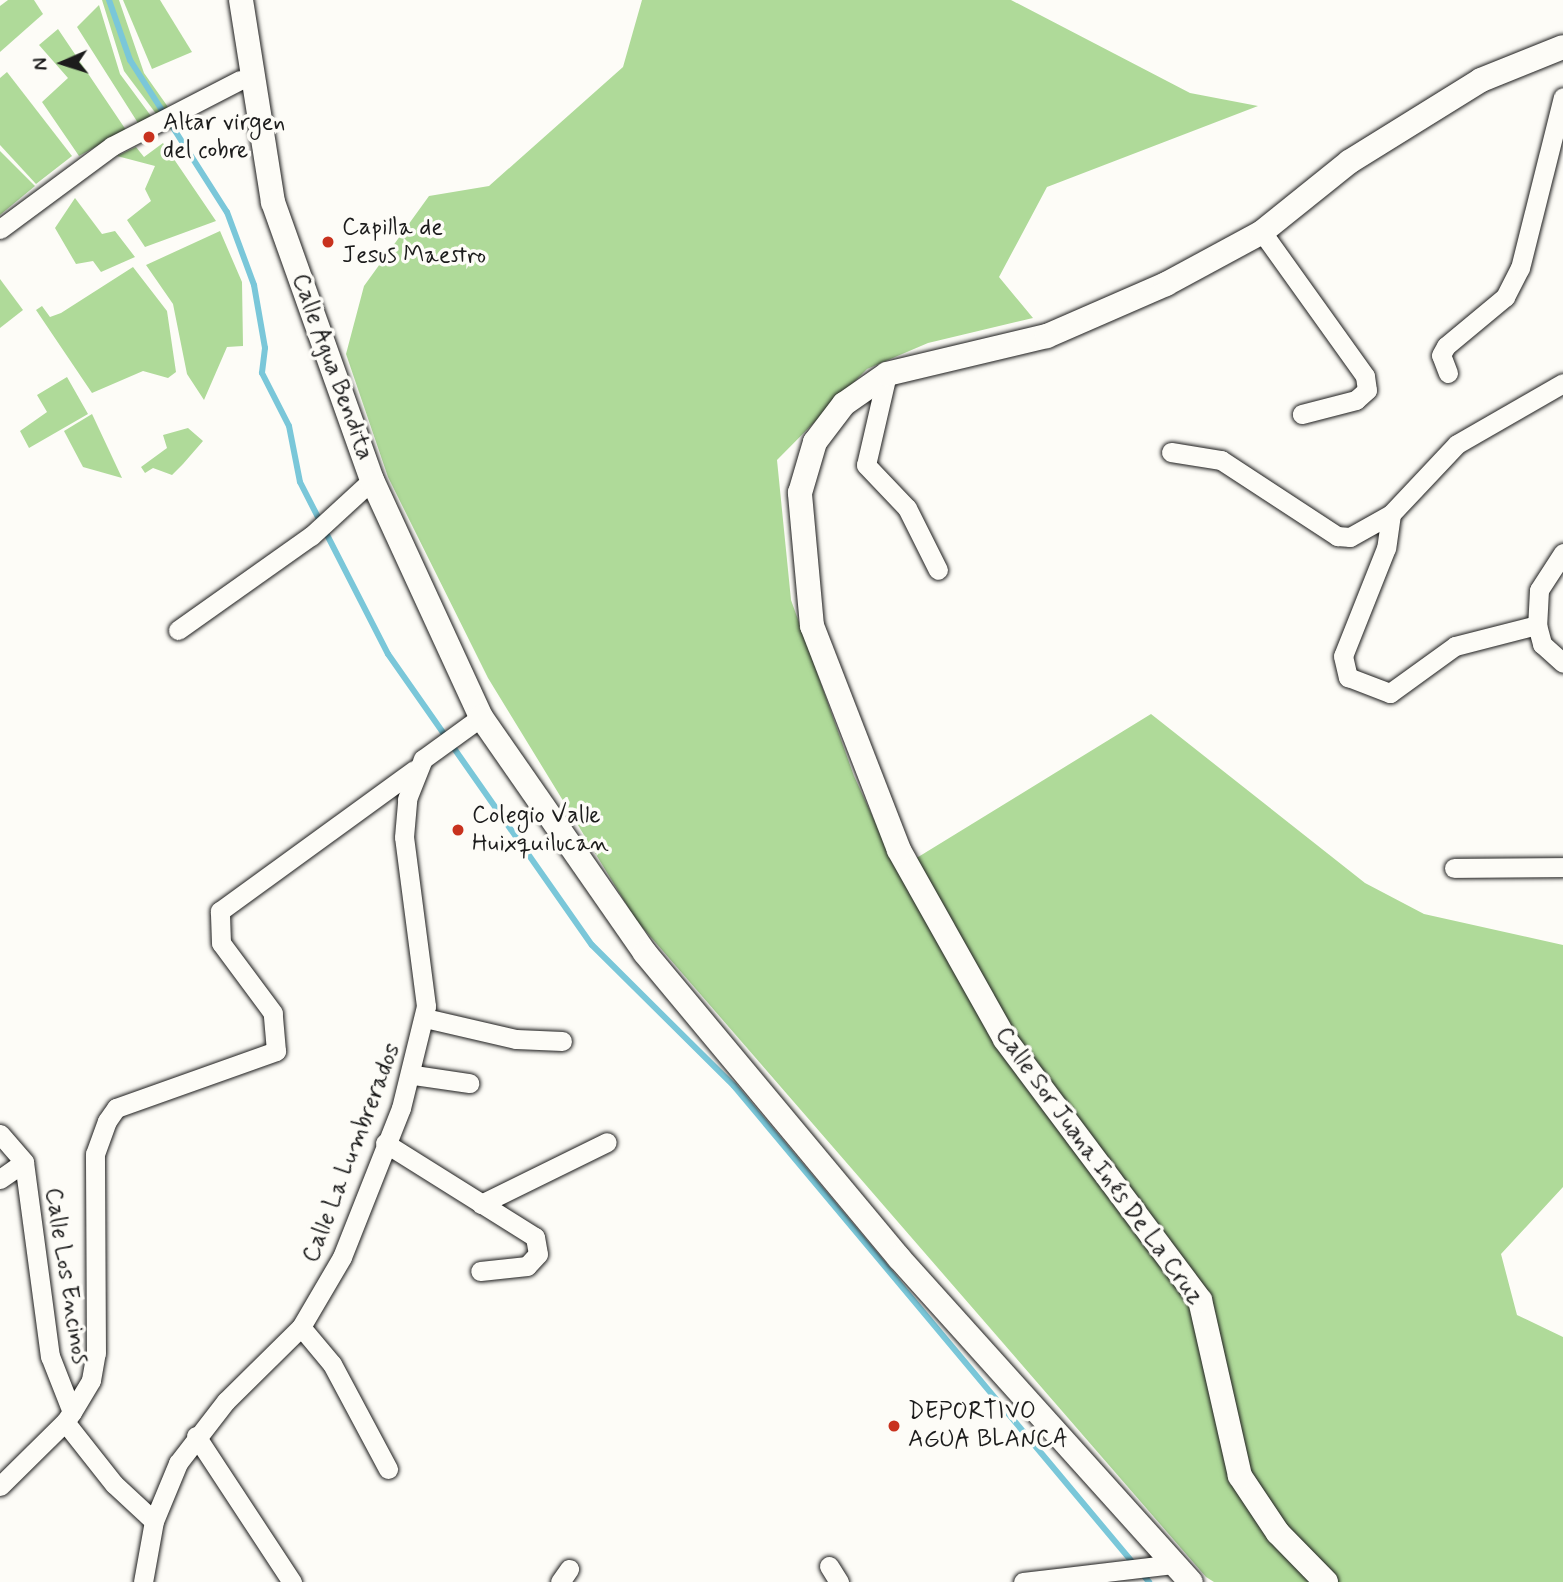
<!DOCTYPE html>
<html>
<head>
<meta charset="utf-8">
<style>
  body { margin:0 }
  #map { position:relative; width:1563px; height:1582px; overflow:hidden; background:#fdfcf7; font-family:Mynerve,sans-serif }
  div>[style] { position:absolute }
  .green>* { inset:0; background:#afda99 }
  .stream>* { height:6px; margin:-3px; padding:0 3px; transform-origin:3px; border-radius:3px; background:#7ac7d9 }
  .roads { filter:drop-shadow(0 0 2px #1c1c1c) drop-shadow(0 0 2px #1c1c1c) }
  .minor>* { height:19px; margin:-9.5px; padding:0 9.5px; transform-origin:9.5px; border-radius:9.5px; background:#fdfcf7 }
  .major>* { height:24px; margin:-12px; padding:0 12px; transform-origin:12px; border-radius:12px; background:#fdfcf7 }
  .dots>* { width:19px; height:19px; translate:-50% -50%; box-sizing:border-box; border:4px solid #fdfcf7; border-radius:50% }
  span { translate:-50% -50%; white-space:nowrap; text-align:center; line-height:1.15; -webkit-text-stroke:7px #fdfcf7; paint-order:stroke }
  .poi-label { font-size:24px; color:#1c1c1c }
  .left { translate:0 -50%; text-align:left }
  .street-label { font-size:24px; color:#1c1c1c }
  .north { position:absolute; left:28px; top:28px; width:70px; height:70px; -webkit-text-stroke:5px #fdfcf7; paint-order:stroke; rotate:267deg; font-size:19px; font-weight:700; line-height:28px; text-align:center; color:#1c1c1c }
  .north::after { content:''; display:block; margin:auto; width:24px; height:32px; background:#1c1c1c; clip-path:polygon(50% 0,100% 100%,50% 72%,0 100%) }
</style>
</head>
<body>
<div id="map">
  <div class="green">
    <i style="clip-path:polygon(8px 0,34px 0,43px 14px,0 52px,0 6px)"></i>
    <i style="clip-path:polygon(102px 0,119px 0,144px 73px,168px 107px,157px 115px,124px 71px)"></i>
    <i style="clip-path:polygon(123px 0,160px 0,192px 52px,152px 69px)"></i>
    <i style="clip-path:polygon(642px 0,1011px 0,1190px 93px,1258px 106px,1047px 187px,999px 277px,1033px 318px,928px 343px,867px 369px,777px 460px,791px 600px,854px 776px,897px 870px,1151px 714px,1365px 883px,1424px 914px,1563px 945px,1563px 1187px,1501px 1254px,1517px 1315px,1563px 1337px,1563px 1582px,1214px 1582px,1206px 1577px,636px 920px,488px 678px,388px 477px,346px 354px,364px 286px,429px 196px,489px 186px,623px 67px)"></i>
    <i style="clip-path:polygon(99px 5px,120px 74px,151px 116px,138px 123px,77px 27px)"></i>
    <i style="clip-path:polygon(58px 29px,126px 130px,79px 156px,42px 102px,68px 78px,39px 45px)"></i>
    <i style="clip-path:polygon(7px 72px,72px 156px,36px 184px,0 145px,0 78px)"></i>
    <i style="clip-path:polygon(163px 143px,216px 221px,145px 247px,127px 220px,151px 201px,145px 189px,155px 166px,117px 156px,136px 147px,144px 157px)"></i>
    <i style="clip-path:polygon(0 151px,35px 186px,0 215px)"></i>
    <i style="clip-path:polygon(75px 198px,102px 234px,115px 231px,135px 257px,101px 272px,93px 261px,76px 264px,55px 228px)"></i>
    <i style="clip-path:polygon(220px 231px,242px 282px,243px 346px,227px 347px,204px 400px,187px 374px,173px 304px,146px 265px)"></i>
    <i style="clip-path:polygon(133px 267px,167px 311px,176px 372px,168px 378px,143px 371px,92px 393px,36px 310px,42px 306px,50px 317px,61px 313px)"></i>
    <i style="clip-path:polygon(0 279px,23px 310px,0 328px)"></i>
    <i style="clip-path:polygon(67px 377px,88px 414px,29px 448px,20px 431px,47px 412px,37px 395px)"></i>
    <i style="clip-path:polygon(92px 414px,122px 478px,83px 467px,64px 431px)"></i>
    <i style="clip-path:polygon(188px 428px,203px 441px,183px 464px,172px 475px,153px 468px,145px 473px,141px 467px,167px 448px,163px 435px)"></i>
  </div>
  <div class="stream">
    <i style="left:109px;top:0;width:64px;rotate:70.7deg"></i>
    <i style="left:130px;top:60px;width:180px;rotate:57.5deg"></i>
    <i style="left:227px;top:212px;width:78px;rotate:69.7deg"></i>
    <i style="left:254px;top:285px;width:64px;rotate:80.1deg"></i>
    <i style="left:265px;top:348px;width:25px;rotate:97deg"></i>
    <i style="left:262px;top:373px;width:59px;rotate:63deg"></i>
    <i style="left:289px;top:426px;width:57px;rotate:78.9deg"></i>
    <i style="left:300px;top:482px;width:193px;rotate:62.9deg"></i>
    <i style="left:388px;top:654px;width:355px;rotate:55deg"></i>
    <i style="left:592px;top:945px;width:200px;rotate:44.8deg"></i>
    <i style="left:734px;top:1086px;width:647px;rotate:50.08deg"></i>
  </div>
  <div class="roads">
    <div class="minor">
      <i style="left:0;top:229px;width:139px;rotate:-36.5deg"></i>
      <i style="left:112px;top:146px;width:144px;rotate:-27.3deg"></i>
      <i style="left:1262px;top:232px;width:177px;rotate:54.4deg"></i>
      <i style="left:1365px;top:376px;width:14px;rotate:82deg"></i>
      <i style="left:1367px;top:390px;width:15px;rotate:138deg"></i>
      <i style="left:1356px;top:400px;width:56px;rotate:165.5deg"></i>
      <i style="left:1448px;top:373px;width:19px;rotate:-111deg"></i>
      <i style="left:1441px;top:355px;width:10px;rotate:-61deg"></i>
      <i style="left:1446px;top:346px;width:77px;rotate:-39.7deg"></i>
      <i style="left:1505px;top:297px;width:33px;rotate:-63deg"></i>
      <i style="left:1520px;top:268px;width:176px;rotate:-75.9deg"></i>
      <i style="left:887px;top:374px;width:93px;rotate:103deg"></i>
      <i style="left:866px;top:465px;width:59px;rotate:46.4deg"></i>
      <i style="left:907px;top:508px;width:69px;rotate:63.4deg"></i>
      <i style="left:1171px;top:452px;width:51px;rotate:9.1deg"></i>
      <i style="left:1221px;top:460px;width:139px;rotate:33.2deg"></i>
      <i style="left:1337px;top:536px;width:13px;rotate:4deg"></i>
      <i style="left:1350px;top:537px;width:47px;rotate:-29.3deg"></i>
      <i style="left:1391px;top:514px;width:96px;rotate:-46.7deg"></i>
      <i style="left:1457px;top:444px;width:122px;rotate:-29.9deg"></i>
      <i style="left:1391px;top:514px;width:34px;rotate:98deg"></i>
      <i style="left:1386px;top:548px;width:116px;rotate:111.7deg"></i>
      <i style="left:1343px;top:656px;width:22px;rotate:77deg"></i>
      <i style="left:1348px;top:677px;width:45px;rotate:20.9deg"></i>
      <i style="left:1390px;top:693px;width:80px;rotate:-35.9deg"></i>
      <i style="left:1455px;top:646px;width:85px;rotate:-14.4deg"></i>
      <i style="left:1563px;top:553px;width:44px;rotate:123deg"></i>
      <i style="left:1539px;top:590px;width:35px;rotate:93deg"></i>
      <i style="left:1537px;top:625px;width:20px;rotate:75deg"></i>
      <i style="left:1542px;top:644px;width:28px;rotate:42deg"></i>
      <i style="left:178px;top:630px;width:163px;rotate:-35.3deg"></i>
      <i style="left:311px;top:536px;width:83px;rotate:-42.6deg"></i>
      <i style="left:1454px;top:868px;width:109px;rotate:-0.5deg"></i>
      <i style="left:425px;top:1018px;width:93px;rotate:13deg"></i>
      <i style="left:516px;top:1039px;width:46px;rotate:2.5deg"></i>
      <i style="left:414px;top:1075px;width:56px;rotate:8.3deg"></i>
      <i style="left:0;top:1134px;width:37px;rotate:49deg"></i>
      <i style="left:24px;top:1162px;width:196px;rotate:82.4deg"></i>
      <i style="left:50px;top:1356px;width:60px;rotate:68.6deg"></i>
      <i style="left:72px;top:1412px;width:12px;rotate:125deg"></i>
      <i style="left:65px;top:1422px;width:79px;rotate:51.7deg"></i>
      <i style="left:114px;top:1484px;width:54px;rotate:42.8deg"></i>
      <i style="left:385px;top:1143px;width:177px;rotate:32.1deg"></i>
      <i style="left:535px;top:1237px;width:17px;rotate:80deg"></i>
      <i style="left:538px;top:1254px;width:16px;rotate:133deg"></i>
      <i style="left:527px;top:1266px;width:47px;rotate:173.9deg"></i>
      <i style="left:0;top:1179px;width:29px;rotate:-35deg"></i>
      <i style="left:481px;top:1204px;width:140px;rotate:-26.2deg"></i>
      <i style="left:301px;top:1327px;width:48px;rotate:50deg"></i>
      <i style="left:332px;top:1364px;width:119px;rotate:61.9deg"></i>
      <i style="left:72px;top:1412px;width:37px;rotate:-59deg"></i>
      <i style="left:91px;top:1380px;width:27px;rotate:-80deg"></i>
      <i style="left:96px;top:1353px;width:199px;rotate:-90.3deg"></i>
      <i style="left:95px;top:1154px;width:35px;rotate:-70deg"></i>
      <i style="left:107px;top:1121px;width:16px;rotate:-55deg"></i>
      <i style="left:116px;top:1108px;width:170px;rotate:-19.6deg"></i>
      <i style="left:276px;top:1051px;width:38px;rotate:-95deg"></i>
      <i style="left:273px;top:1013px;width:87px;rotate:-126.6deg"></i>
      <i style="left:221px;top:943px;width:32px;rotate:-92deg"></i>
      <i style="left:220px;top:911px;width:240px;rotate:-36deg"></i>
      <i style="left:196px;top:1436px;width:175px;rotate:56.7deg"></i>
      <i style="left:0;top:1486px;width:91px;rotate:-44.6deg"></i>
      <i style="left:829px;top:1566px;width:19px;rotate:58deg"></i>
      <i style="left:143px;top:1582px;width:62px;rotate:-79.8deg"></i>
      <i style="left:154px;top:1521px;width:63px;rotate:-67.5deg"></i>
      <i style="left:178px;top:1463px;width:78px;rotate:-52.3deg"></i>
      <i style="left:226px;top:1401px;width:105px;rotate:-44.6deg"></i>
      <i style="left:301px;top:1327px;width:81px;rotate:-59.6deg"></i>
      <i style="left:342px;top:1257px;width:160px;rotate:-68.4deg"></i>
      <i style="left:401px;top:1108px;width:105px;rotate:-76.2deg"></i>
      <i style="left:426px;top:1006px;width:170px;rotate:-97.4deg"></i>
      <i style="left:404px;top:837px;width:38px;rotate:-85deg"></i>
      <i style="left:407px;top:799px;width:43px;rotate:-68.2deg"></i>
      <i style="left:423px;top:759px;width:72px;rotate:-35.9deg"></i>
      <i style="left:560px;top:1582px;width:16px;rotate:-55deg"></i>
      <i style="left:1023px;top:1582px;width:153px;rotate:-6.8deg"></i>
    </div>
    <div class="major">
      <i style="left:241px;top:0;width:205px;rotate:81deg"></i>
      <i style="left:273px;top:202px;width:295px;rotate:70.4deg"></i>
      <i style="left:372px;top:480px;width:261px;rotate:65.3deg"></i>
      <i style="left:481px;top:717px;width:287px;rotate:55.2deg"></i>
      <i style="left:645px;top:953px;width:397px;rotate:50.2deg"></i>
      <i style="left:899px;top:1258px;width:436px;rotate:48deg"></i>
      <i style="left:1326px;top:1582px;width:69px;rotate:-134.4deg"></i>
      <i style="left:1278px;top:1533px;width:69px;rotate:-123.7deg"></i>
      <i style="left:1240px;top:1476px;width:180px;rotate:-102.8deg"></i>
      <i style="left:1200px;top:1300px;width:326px;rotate:-126.8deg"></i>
      <i style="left:1005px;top:1039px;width:217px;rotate:-119.3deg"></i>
      <i style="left:899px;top:850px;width:240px;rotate:-111.2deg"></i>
      <i style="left:812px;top:626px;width:134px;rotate:-95.2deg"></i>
      <i style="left:800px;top:493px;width:53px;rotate:-73.6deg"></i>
      <i style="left:815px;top:442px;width:48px;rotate:-52.7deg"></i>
      <i style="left:844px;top:404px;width:52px;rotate:-34.9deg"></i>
      <i style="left:887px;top:374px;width:164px;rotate:-13.4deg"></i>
      <i style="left:1047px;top:336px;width:130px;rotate:-23.6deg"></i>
      <i style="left:1166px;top:284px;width:109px;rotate:-28.4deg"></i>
      <i style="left:1262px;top:232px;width:112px;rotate:-38.8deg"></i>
      <i style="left:1349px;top:162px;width:155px;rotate:-31.8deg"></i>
      <i style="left:1481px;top:80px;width:88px;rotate:-21.9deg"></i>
    </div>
  </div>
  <div class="dots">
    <i style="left:149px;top:137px;background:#c8321e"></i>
    <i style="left:328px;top:242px;background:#c8321e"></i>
    <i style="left:458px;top:830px;background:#c8321e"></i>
    <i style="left:894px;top:1426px;background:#c8321e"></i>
  </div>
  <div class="poi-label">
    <span class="left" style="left:163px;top:137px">Altar virgen<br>del cobre</span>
    <span class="left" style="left:342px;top:242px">Capilla de<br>Jesus Maestro</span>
    <span class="left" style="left:472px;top:830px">Colegio Valle<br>Huixquilucan</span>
    <span class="left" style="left:908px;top:1426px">DEPORTIVO<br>AGUA BLANCA</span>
  </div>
  <div class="street-label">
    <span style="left:332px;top:367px;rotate:70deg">Calle Agua Bendita</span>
    <span style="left:352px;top:1153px;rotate:-69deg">Calle La Lumbrerados</span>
    <span style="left:1099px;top:1166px;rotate:54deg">Calle Sor Juana Inés De La Cruz</span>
    <span style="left:66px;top:1276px;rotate:81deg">Calle Los Encinos</span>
  </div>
  <div class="north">N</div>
</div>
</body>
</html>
